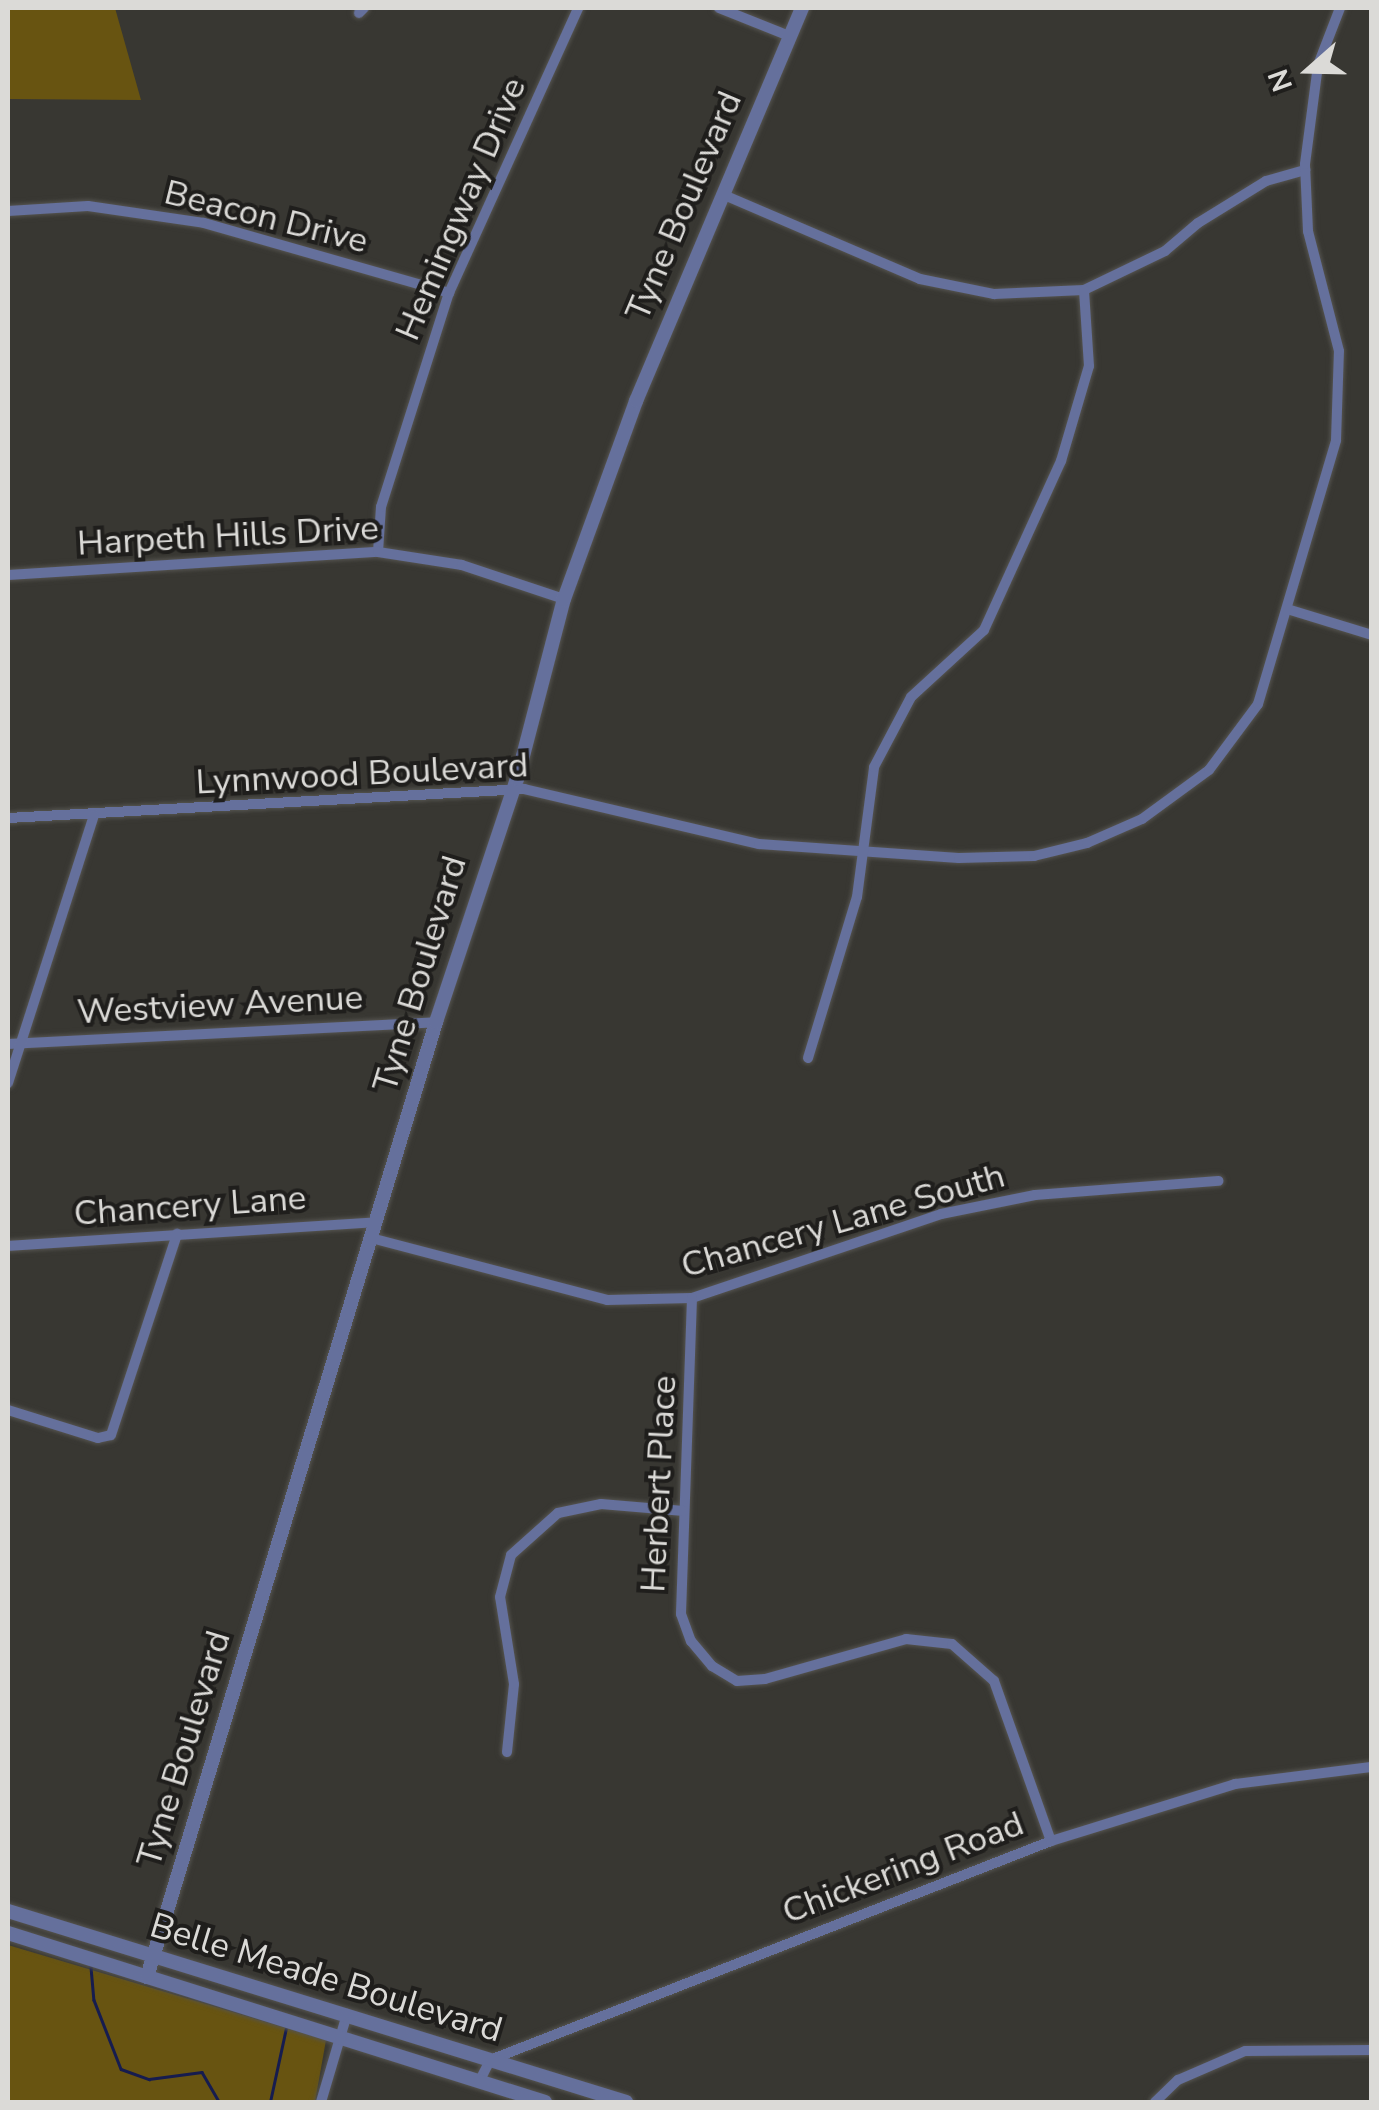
<!DOCTYPE html>
<html>
<head>
<meta charset="utf-8">
<style>
  body { margin:0 }
  #map { position:relative; width:1379px; height:2110px; overflow:hidden; background:#383732; font-family:"Nunito Sans",sans-serif }
  div>[style] { position:absolute }
  .green>* { inset:0; background:#685411 }
  .stream>* { height:2.5px; margin:-1.25px; padding:0 1.25px; transform-origin:1.25px; border-radius:1.25px; background:#161c4f }
  .roads { filter:drop-shadow(0 0 2px #555450) drop-shadow(0 0 2px #555450) }
  .minor>* { height:10px; margin:-5px; padding:0 5px; transform-origin:5px; border-radius:5px; background:#65709c }
  .tertiary>* { height:14px; margin:-7px; padding:0 7px; transform-origin:7px; border-radius:7px; background:#65709c }
  span { translate:-50% -50%; white-space:nowrap; text-align:center; line-height:1.15; -webkit-text-stroke:8px #1f1e1c; paint-order:stroke }
  .street-label { font-size:35px; color:#dbdad7 }
  .frame { position:absolute; inset:0; border:10px solid #dbdad7; pointer-events:none }
  .north { position:absolute; left:1259px; top:20px; width:100px; height:100px; -webkit-text-stroke:8px #1f1e1c; paint-order:stroke; rotate:250deg; font-size:28px; font-weight:700; line-height:40px; text-align:center; color:#dbdad7 }
  .north::after { content:''; display:block; margin:auto; width:35px; height:45px; background:#dbdad7; clip-path:polygon(50% 0,100% 100%,50% 72%,0 100%) }
</style>
</head>
<body>
<div id="map">
  <div class="green">
    <i style="clip-path:polygon(8px 8px,115px 8px,141px 100px,8px 99px)"></i>
    <i style="clip-path:polygon(8px 1945px,326px 2040px,315px 2102px,8px 2102px)"></i>
  </div>
  <div class="stream">
    <i style="left:91px;top:1967px;width:33px;rotate:85deg"></i>
    <i style="left:94px;top:2000px;width:74px;rotate:68.6deg"></i>
    <i style="left:121px;top:2069px;width:30px;rotate:20deg"></i>
    <i style="left:149px;top:2079px;width:53px;rotate:-7.5deg"></i>
    <i style="left:202px;top:2072px;width:34px;rotate:60deg"></i>
    <i style="left:270px;top:2102px;width:76px;rotate:-77.8deg"></i>
  </div>
  <div class="roads">
    <div class="minor">
      <i style="left:719px;top:8px;width:75px;rotate:21.8deg"></i>
      <i style="left:359px;top:13px;width:7px;rotate:-45deg"></i>
      <i style="left:724px;top:195px;width:213px;rotate:23.2deg"></i>
      <i style="left:920px;top:279px;width:76px;rotate:11.5deg"></i>
      <i style="left:994px;top:294px;width:90px;rotate:-2.5deg"></i>
      <i style="left:1084px;top:290px;width:90px;rotate:-25.7deg"></i>
      <i style="left:1165px;top:251px;width:43px;rotate:-40.3deg"></i>
      <i style="left:1198px;top:223px;width:80px;rotate:-31.7deg"></i>
      <i style="left:1266px;top:181px;width:41px;rotate:-15.8deg"></i>
      <i style="left:8px;top:211px;width:80px;rotate:-3.6deg"></i>
      <i style="left:88px;top:206px;width:117px;rotate:8.3deg"></i>
      <i style="left:204px;top:223px;width:255px;rotate:15.9deg"></i>
      <i style="left:378px;top:552px;width:45px;rotate:-86.2deg"></i>
      <i style="left:381px;top:507px;width:225px;rotate:-72.4deg"></i>
      <i style="left:449px;top:293px;width:313px;rotate:-65.6deg"></i>
      <i style="left:8px;top:575px;width:371px;rotate:-3.6deg"></i>
      <i style="left:378px;top:552px;width:85px;rotate:8.8deg"></i>
      <i style="left:462px;top:565px;width:108px;rotate:18.4deg"></i>
      <i style="left:1287px;top:609px;width:89px;rotate:17deg"></i>
      <i style="left:8px;top:818px;width:517px;rotate:-3.22deg"></i>
      <i style="left:524px;top:789px;width:241px;rotate:13.2deg"></i>
      <i style="left:759px;top:844px;width:200px;rotate:4deg"></i>
      <i style="left:959px;top:858px;width:75px;rotate:-1.5deg"></i>
      <i style="left:1034px;top:856px;width:55px;rotate:-13.8deg"></i>
      <i style="left:1087px;top:843px;width:60px;rotate:-23.6deg"></i>
      <i style="left:1142px;top:819px;width:83px;rotate:-36.2deg"></i>
      <i style="left:1209px;top:770px;width:82px;rotate:-53.4deg"></i>
      <i style="left:1258px;top:704px;width:275px;rotate:-73.5deg"></i>
      <i style="left:1336px;top:440px;width:89px;rotate:-88.1deg"></i>
      <i style="left:1339px;top:351px;width:124px;rotate:-104.5deg"></i>
      <i style="left:1308px;top:231px;width:67px;rotate:-92.6deg"></i>
      <i style="left:1305px;top:164px;width:100px;rotate:-82.5deg"></i>
      <i style="left:1318px;top:65px;width:61px;rotate:-68.9deg"></i>
      <i style="left:8px;top:1044px;width:429px;rotate:-2.9deg"></i>
      <i style="left:808px;top:1058px;width:168px;rotate:-73.1deg"></i>
      <i style="left:857px;top:897px;width:131px;rotate:-82.5deg"></i>
      <i style="left:874px;top:767px;width:79px;rotate:-62.1deg"></i>
      <i style="left:911px;top:697px;width:99px;rotate:-42.5deg"></i>
      <i style="left:984px;top:630px;width:186px;rotate:-65.5deg"></i>
      <i style="left:1061px;top:461px;width:99px;rotate:-73.6deg"></i>
      <i style="left:1089px;top:366px;width:76px;rotate:-93.8deg"></i>
      <i style="left:8px;top:1083px;width:281px;rotate:-72.2deg"></i>
      <i style="left:371px;top:1238px;width:244px;rotate:14.7deg"></i>
      <i style="left:607px;top:1300px;width:85px;rotate:-1.3deg"></i>
      <i style="left:692px;top:1298px;width:263px;rotate:-18.6deg"></i>
      <i style="left:941px;top:1214px;width:96px;rotate:-11.4deg"></i>
      <i style="left:1035px;top:1195px;width:184px;rotate:-4.4deg"></i>
      <i style="left:8px;top:1246px;width:369px;rotate:-3.7deg"></i>
      <i style="left:692px;top:1298px;width:316px;rotate:92deg"></i>
      <i style="left:681px;top:1614px;width:29px;rotate:70deg"></i>
      <i style="left:691px;top:1641px;width:33px;rotate:50deg"></i>
      <i style="left:712px;top:1666px;width:29px;rotate:31deg"></i>
      <i style="left:737px;top:1681px;width:28px;rotate:-4deg"></i>
      <i style="left:765px;top:1679px;width:147px;rotate:-15.8deg"></i>
      <i style="left:906px;top:1639px;width:46px;rotate:6.2deg"></i>
      <i style="left:952px;top:1644px;width:56px;rotate:41.4deg"></i>
      <i style="left:994px;top:1681px;width:170px;rotate:70.4deg"></i>
      <i style="left:8px;top:1410px;width:94px;rotate:17.3deg"></i>
      <i style="left:98px;top:1438px;width:13px;rotate:-13deg"></i>
      <i style="left:111px;top:1435px;width:212px;rotate:-71.8deg"></i>
      <i style="left:507px;top:1752px;width:68px;rotate:-84.1deg"></i>
      <i style="left:514px;top:1684px;width:88px;rotate:-99.1deg"></i>
      <i style="left:500px;top:1597px;width:43px;rotate:-75.3deg"></i>
      <i style="left:511px;top:1555px;width:63px;rotate:-41.8deg"></i>
      <i style="left:558px;top:1513px;width:44px;rotate:-11.8deg"></i>
      <i style="left:601px;top:1504px;width:83px;rotate:4.8deg"></i>
      <i style="left:479px;top:2082px;width:25px;rotate:-63deg"></i>
      <i style="left:490px;top:2060px;width:602px;rotate:-21.32deg"></i>
      <i style="left:1051px;top:1841px;width:193px;rotate:-17.2deg"></i>
      <i style="left:1235px;top:1784px;width:138px;rotate:-7.1deg"></i>
      <i style="left:321px;top:2102px;width:92px;rotate:-73.5deg"></i>
      <i style="left:1155px;top:2102px;width:32px;rotate:-44deg"></i>
      <i style="left:1178px;top:2080px;width:73px;rotate:-23.4deg"></i>
      <i style="left:1245px;top:2051px;width:127px;rotate:-0.5deg"></i>
    </div>
    <div class="tertiary">
      <i style="left:8px;top:1911px;width:647px;rotate:17.17deg"></i>
      <i style="left:8px;top:1933px;width:563px;rotate:17.47deg"></i>
      <i style="left:147px;top:1977px;width:998px;rotate:-73.16deg"></i>
      <i style="left:436px;top:1022px;width:256px;rotate:-71.6deg"></i>
      <i style="left:517px;top:779px;width:186px;rotate:-75.4deg"></i>
      <i style="left:564px;top:599px;width:211px;rotate:-70deg"></i>
      <i style="left:636px;top:401px;width:427px;rotate:-67.1deg"></i>
    </div>
  </div>
  <div class="street-label">
    <span style="left:684px;top:206px;rotate:-67deg">Tyne Boulevard</span>
    <span style="left:461px;top:209px;rotate:-67deg">Hemingway Drive</span>
    <span style="left:266px;top:217px;rotate:14deg">Beacon Drive</span>
    <span style="left:228px;top:536px;rotate:-3deg">Harpeth Hills Drive</span>
    <span style="left:362px;top:774px;rotate:-3deg">Lynnwood Boulevard</span>
    <span style="left:420px;top:974px;rotate:-73deg">Tyne Boulevard</span>
    <span style="left:220px;top:1005px;rotate:-3deg">Westview Avenue</span>
    <span style="left:190px;top:1206px;rotate:-4deg">Chancery Lane</span>
    <span style="left:843px;top:1221px;rotate:-16deg">Chancery Lane South</span>
    <span style="left:659px;top:1484px;rotate:-87deg">Herbert Place</span>
    <span style="left:184px;top:1749px;rotate:-73deg">Tyne Boulevard</span>
    <span style="left:903px;top:1868px;rotate:-21deg">Chickering Road</span>
    <span style="left:326px;top:1978px;rotate:17deg">Belle Meade Boulevard</span>
  </div>
  <div class="frame"></div>
  <div class="north">N</div>
</div>
</body>
</html>
